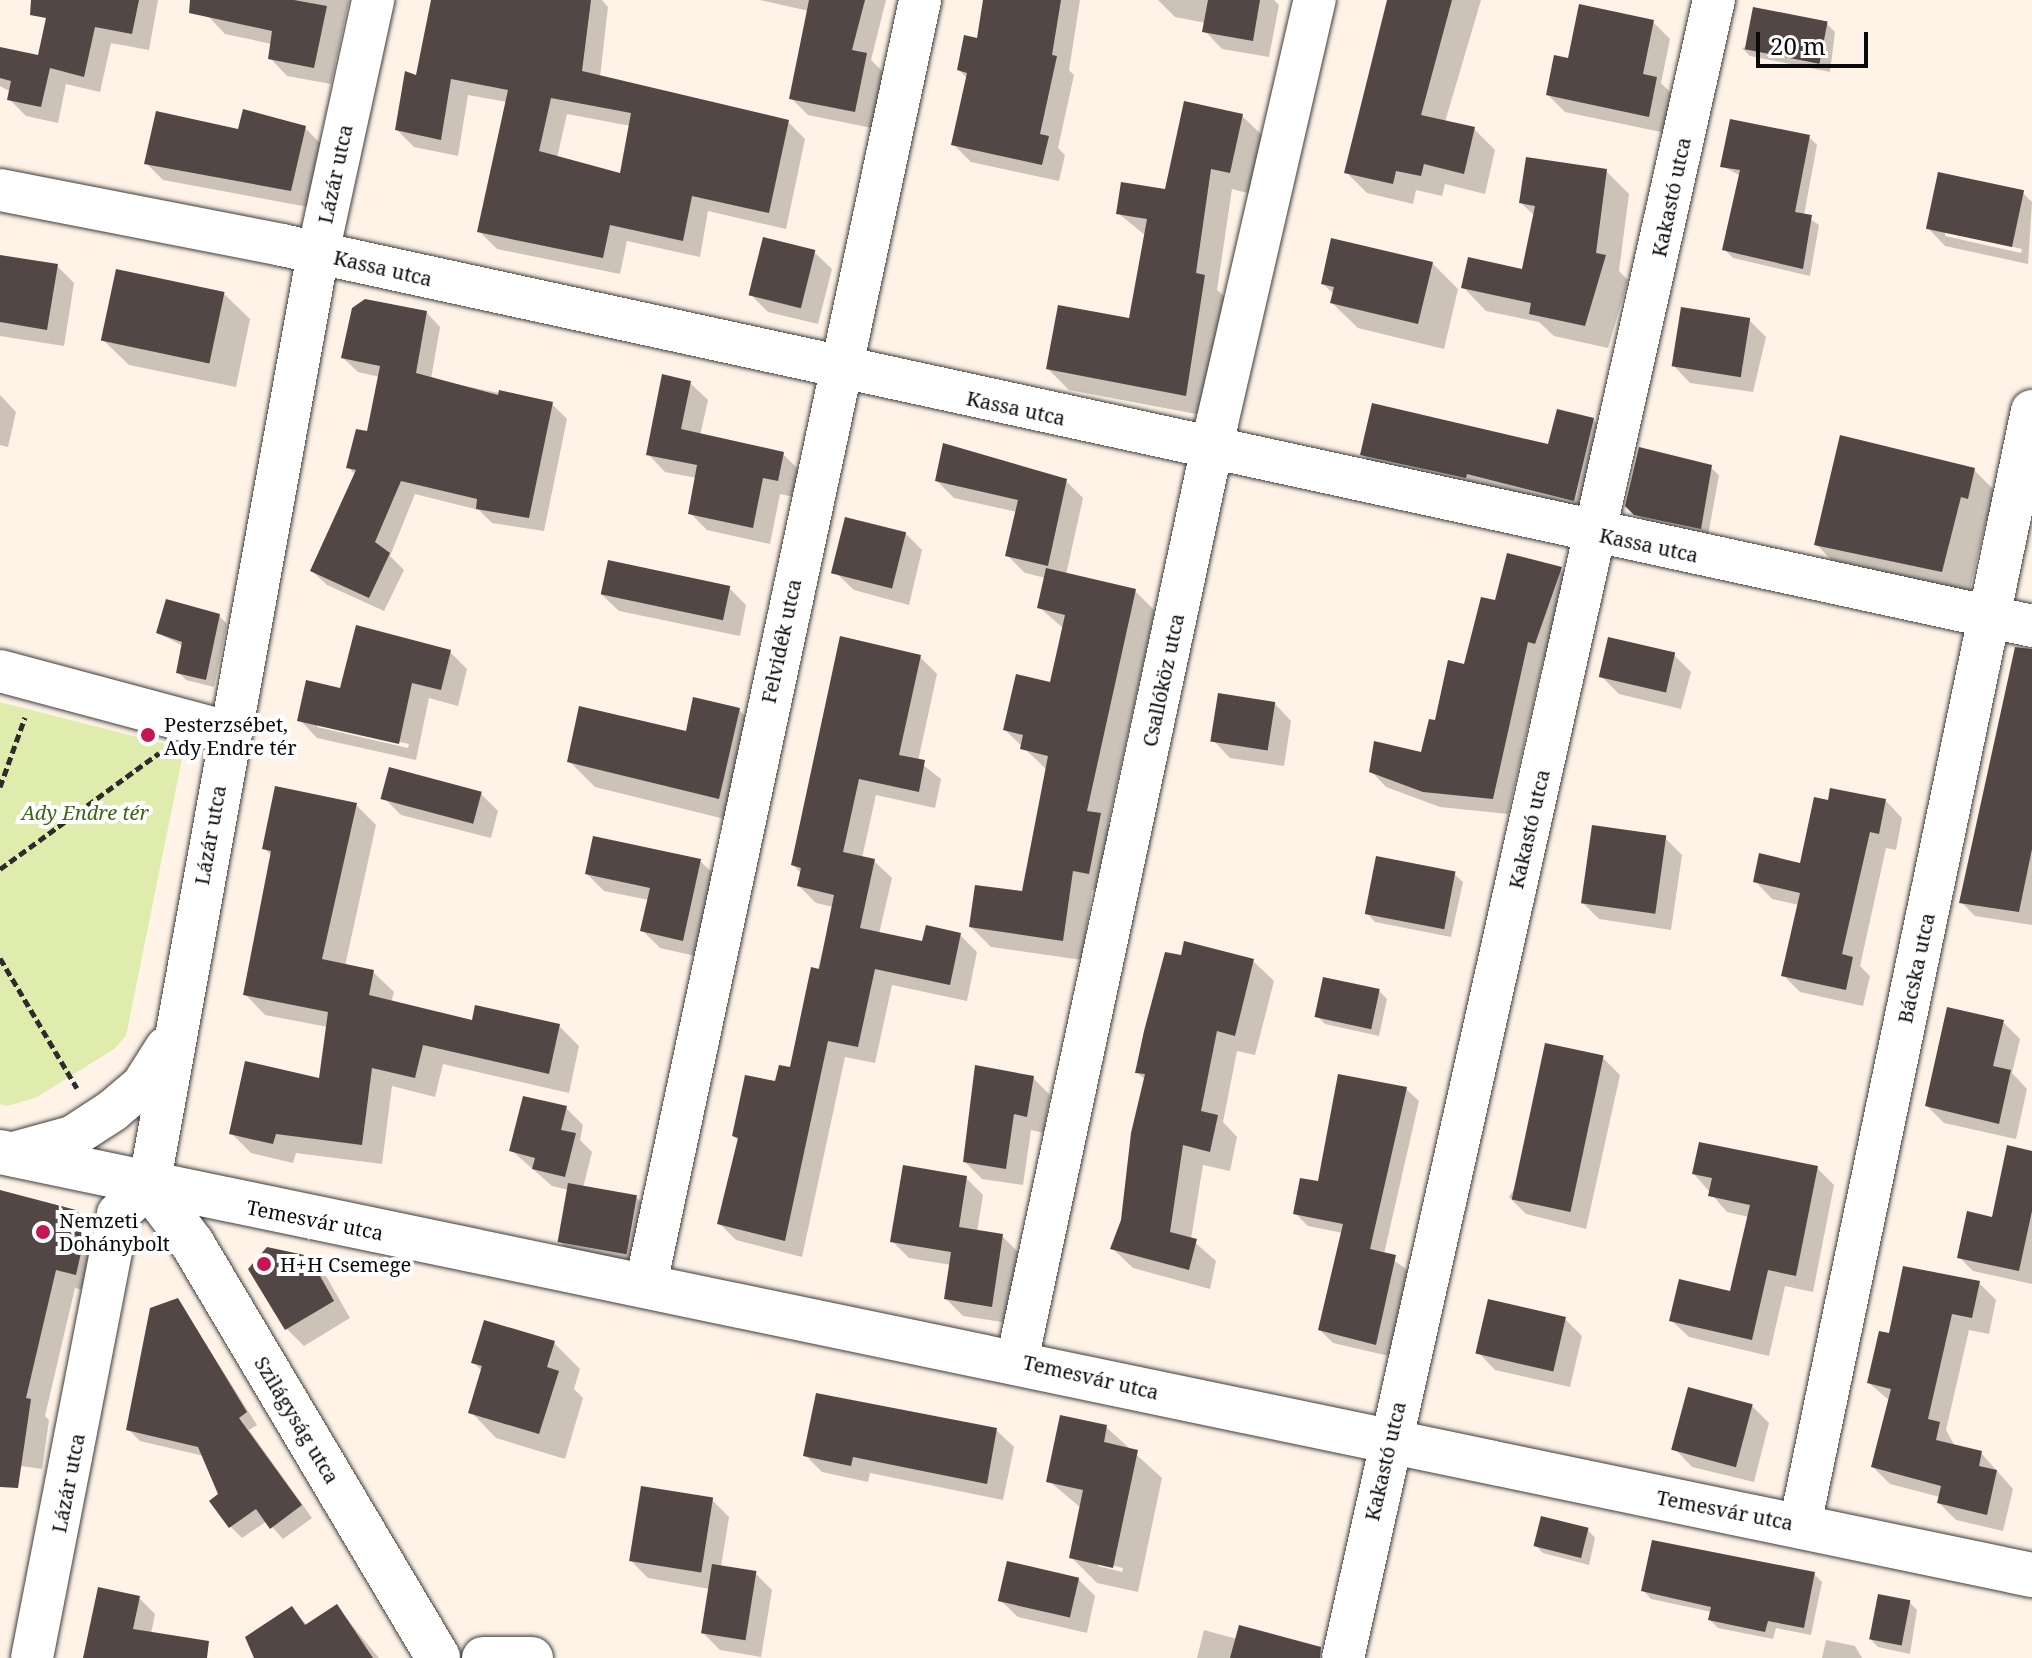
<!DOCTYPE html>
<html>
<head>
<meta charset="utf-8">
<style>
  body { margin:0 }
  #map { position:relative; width:2032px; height:1658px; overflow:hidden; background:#fff3e7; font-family:"Noto Serif",serif }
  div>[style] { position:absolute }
  .green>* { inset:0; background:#e0ecad }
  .shadow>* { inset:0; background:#0003 }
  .building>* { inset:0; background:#534745; transform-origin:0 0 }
  .path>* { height:5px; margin-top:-2.5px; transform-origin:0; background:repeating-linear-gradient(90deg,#2c2c2c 0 8px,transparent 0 12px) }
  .roads { filter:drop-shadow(0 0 2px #3d3d3d) drop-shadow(0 0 2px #3d3d3d) }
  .minor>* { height:42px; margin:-21px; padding:0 21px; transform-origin:21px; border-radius:21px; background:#fff }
  .tertiary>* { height:44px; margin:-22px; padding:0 22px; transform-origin:22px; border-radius:22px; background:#fff }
  .dots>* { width:22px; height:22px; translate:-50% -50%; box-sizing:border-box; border:4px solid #fff; border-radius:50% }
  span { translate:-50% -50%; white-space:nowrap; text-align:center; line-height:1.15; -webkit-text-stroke:8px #fff; paint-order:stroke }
  .street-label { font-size:20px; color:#0a0a0a }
  .poi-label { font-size:20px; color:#0a0a0a }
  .left { translate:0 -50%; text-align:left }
  .park-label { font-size:20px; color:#3e6616; font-style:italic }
  .scale { position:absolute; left:1756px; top:32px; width:112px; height:36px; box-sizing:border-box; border:4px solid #0a0a0a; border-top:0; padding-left:10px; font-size:24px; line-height:28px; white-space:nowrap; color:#0a0a0a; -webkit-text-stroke:6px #fff; paint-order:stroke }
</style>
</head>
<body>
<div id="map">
  <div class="green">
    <i style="clip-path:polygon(0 702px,184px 749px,126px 1036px,114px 1049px,37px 1097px,8px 1106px,0 1104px)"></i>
  </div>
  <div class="shadow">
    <i style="clip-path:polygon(51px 0,158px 0,149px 50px,111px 43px,100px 92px,66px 84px,58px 123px,26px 116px,9px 99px,11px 92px,0 86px,0 49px,40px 58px)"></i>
    <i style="clip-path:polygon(211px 0,349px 0,331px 84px,287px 76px,270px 58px,272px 44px,225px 34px,208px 16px)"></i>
    <i style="clip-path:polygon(evenodd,433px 0,602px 0,608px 7px,600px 77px,788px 122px,805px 139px,786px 229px,708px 211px,700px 257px,627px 241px,620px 274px,497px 249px,480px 232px,507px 102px,468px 95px,458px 156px,414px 147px,397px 130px,418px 77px,433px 0,567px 114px,631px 126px,621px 176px,557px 158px,567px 114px)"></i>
    <i style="clip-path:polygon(760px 0,886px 0,871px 60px,883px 72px,872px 128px,808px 115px,791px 98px,809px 11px)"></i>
    <i style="clip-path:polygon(985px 0,1080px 0,1069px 70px,1074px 75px,1058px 148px,1065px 155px,1059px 181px,971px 162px,954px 145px,968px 79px,959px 70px,979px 40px)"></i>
    <i style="clip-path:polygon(1158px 0,1274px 0,1279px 5px,1269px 57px,1222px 49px,1205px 31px,1206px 23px,1175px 17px)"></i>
    <i style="clip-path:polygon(1389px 0,1481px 0,1445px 122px,1474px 129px,1495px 150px,1485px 194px,1445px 184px,1442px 196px,1416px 190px,1413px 204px,1367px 193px,1346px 172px)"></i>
    <i style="clip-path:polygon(1653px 22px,1670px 39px,1661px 83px,1674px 96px,1666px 133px,1565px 112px,1548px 95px,1569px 60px)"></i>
    <i style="clip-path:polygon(1827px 24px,1835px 32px,1830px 72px,1750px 56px,1742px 48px)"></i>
    <i style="clip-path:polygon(1242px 116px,1264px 137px,1252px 194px,1232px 189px,1217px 290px,1226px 298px,1207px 416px,1069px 390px,1048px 369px,1131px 320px,1146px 236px,1119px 214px,1167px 191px)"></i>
    <i style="clip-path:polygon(305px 128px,322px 145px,308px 207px,163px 180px,146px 163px,240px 132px)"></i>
    <i style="clip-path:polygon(1809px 137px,1817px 145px,1804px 215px,1819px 225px,1810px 276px,1733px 258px,1725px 250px,1741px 176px,1722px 166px)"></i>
    <i style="clip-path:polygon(1606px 171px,1629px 194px,1619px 271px,1628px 280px,1608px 348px,1554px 336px,1539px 322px,1486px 311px,1464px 288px,1523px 272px,1535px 216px,1521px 203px)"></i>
    <i style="clip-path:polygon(evenodd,2023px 193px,2032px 202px,2028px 264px,1945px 246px,1928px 228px,2023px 193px,1945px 231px,2022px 249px,2021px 253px,1945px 236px,1945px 231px)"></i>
    <i style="clip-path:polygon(814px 252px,832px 269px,818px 324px,768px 312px,751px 295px)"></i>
    <i style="clip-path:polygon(0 257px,57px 266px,74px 283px,64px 346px,0 336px)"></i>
    <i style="clip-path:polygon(1432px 263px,1458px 289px,1444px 349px,1358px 328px,1332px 303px,1334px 294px,1323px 284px)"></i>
    <i style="clip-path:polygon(117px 271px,224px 294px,250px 319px,236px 387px,129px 365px,103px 340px)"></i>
    <i style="clip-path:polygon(426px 312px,440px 327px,431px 379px,552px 404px,567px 419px,544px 531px,492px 523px,479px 510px,415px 494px,390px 556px,404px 570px,384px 611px,327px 585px,312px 571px,356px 475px,348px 467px,368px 434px,380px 377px,358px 372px,343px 358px)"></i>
    <i style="clip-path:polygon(1749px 320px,1766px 337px,1753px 392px,1690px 383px,1673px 365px)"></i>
    <i style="clip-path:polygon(690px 383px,708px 400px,700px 436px,783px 454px,800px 471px,794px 497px,780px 494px,770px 544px,707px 530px,690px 513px,697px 478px,665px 472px,648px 454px)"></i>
    <i style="clip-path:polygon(0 395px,16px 412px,8px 447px,0 445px)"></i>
    <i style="clip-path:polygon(1593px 420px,1611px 437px,1591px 517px,1379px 472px,1362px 454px,1550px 447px)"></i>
    <i style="clip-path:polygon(944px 445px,1066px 481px,1083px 498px,1066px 575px,1135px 591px,1155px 611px,1108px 824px,1120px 835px,1109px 893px,1092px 890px,1082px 960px,991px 947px,971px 927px,1023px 894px,1047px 770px,1005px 730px,1052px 684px,1064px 629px,1039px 607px,1046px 578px,1025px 573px,1007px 555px,1017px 512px,954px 498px,937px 481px)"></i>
    <i style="clip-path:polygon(1710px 467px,1719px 475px,1708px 536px,1644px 522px,1628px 505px)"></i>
    <i style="clip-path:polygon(1974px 470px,2000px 496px,1993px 523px,1986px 521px,1968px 597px,1841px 570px,1816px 544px)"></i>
    <i style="clip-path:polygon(905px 533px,922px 550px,909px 605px,854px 590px,836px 573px)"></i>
    <i style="clip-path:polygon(1560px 569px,1576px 584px,1550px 658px,1544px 657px,1508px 814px,1440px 807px,1386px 787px,1371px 771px,1422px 755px,1497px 602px)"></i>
    <i style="clip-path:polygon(729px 588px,746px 605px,740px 636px,619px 611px,601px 594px)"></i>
    <i style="clip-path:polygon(219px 616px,227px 624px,214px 687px,186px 680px,178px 672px,183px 646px,158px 633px)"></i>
    <i style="clip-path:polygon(evenodd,450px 652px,467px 669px,458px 706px,429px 698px,416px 760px,317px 738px,300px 720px,341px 690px,450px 652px,317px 723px,409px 744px,408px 748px,317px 727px,317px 723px)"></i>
    <i style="clip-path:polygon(1674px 655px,1691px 672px,1681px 709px,1619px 694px,1602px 677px)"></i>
    <i style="clip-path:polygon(920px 657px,937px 674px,918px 761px,941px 779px,935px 808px,876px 795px,862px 858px,874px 861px,892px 878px,879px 934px,924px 944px,960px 935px,977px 952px,967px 1001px,892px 985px,875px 1063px,845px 1057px,802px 1257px,736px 1240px,719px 1223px,739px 1141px,734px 1136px,792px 1069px,834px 907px,816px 903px,799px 886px,802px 874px,793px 865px)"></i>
    <i style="clip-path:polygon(2032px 670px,2032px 925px,1975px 916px,1961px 902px)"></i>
    <i style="clip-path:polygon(1274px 703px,1291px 721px,1284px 766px,1230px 758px,1213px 740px)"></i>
    <i style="clip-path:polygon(739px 710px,765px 735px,745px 824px,595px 787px,569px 761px,687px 733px)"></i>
    <i style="clip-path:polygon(481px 794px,498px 811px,491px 838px,401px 815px,384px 798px)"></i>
    <i style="clip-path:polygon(1885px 800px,1902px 818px,1896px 850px,1886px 848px,1860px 966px,1870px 976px,1863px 1006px,1800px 992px,1783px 975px,1799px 905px,1772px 899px,1755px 881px,1802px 865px,1829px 802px)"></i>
    <i style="clip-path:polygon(356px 805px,376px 825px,345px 966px,373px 972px,394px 992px,391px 1003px,473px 1023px,559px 1026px,579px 1046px,569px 1093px,443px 1064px,435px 1097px,392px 1086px,382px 1164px,296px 1153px,293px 1163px,251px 1153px,231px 1133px,321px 1081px,328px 1027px,265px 1015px,245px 994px,272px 856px,264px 848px)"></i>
    <i style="clip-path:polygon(1665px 838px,1682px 855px,1671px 930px,1599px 919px,1582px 902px)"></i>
    <i style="clip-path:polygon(700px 861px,718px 878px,700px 957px,660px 948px,643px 931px,649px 900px,604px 891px,587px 874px)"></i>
    <i style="clip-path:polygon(1454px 874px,1463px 882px,1451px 937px,1375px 922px,1367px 913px)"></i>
    <i style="clip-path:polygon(1253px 961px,1274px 981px,1255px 1055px,1237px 1051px,1223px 1122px,1237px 1137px,1230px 1171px,1203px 1165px,1191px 1239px,1216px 1261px,1210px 1289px,1133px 1268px,1112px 1248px,1123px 1220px,1145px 1080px,1137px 1072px)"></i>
    <i style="clip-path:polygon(1379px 991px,1387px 999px,1379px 1036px,1325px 1024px,1317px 1016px)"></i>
    <i style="clip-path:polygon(2003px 1022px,2020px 1039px,2012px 1073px,2027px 1089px,2016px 1139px,1944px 1123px,1927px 1106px)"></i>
    <i style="clip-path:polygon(1603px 1058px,1620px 1075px,1586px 1229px,1526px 1214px,1509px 1197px)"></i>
    <i style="clip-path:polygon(1033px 1078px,1050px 1095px,1044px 1133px,1031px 1130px,1023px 1185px,982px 1179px,965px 1162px)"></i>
    <i style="clip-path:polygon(1406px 1089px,1419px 1101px,1384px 1254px,1408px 1270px,1389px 1356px,1333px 1343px,1320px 1330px,1343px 1233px,1308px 1226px,1295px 1213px)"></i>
    <i style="clip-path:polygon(566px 1108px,583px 1125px,580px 1140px,592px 1152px,583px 1188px,636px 1197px,653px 1214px,643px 1270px,577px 1259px,560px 1242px,569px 1190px,552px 1186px,511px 1150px)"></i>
    <i style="clip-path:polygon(2032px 1153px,2032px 1284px,1973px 1271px,1959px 1257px,1993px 1219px)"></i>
    <i style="clip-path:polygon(1817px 1168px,1834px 1185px,1813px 1292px,1785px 1286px,1769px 1356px,1689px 1337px,1671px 1320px,1732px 1293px,1749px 1217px,1727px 1212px,1694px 1174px)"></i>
    <i style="clip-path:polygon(966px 1178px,983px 1195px,977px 1232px,1002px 1236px,1019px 1253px,1009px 1323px,963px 1316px,946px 1299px,951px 1265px,909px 1258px,892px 1241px)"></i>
    <i style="clip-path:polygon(0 1192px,75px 1212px,106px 1243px,95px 1293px,75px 1288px,45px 1416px,49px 1420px,42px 1469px,0 1463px)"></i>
    <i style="clip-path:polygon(308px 1258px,326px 1276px,350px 1318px,304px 1346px,287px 1329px)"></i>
    <i style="clip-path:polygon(1979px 1283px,1996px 1300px,1989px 1334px,1969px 1330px,1946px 1430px,1955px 1446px,1981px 1453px,2013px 1489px,2003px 1531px,1956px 1520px,1939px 1503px,1940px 1497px,1890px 1484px,1873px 1467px,1890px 1401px,1869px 1383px,1890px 1335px)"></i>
    <i style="clip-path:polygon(178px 1300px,257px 1425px,249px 1430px,312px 1518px,283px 1539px,267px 1521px,242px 1538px,231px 1527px,204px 1456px,140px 1441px,128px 1429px)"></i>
    <i style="clip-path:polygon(1565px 1319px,1582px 1336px,1570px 1387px,1495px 1370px,1478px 1352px)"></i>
    <i style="clip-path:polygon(554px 1343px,580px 1369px,574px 1389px,583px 1398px,565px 1459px,496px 1438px,471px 1412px,483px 1372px,473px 1362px)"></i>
    <i style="clip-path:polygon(1752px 1406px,1769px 1423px,1754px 1482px,1692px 1467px,1675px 1449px)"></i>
    <i style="clip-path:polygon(evenodd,1106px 1427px,1162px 1478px,1138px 1592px,1097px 1583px,1071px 1557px,1081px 1508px,1049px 1481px,1106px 1427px,1098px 1562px,1123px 1568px,1122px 1572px,1098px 1566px,1098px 1562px)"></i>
    <i style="clip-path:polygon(996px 1430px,1014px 1447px,1003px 1500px,870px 1473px,868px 1482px,822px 1472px,805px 1455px)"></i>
    <i style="clip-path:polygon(712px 1500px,729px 1517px,721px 1567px,755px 1573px,772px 1590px,761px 1657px,720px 1650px,703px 1633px,710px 1589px,648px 1578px,631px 1561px)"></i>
    <i style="clip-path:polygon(1587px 1529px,1595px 1538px,1589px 1565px,1543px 1553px,1535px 1545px)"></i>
    <i style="clip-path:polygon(1814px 1574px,1822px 1582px,1811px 1635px,1776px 1628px,1773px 1639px,1718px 1628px,1710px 1620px,1712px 1612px,1651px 1599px,1643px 1590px)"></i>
    <i style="clip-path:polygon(1078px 1579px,1095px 1596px,1087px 1633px,1018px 1617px,1000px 1600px)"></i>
    <i style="clip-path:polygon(139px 1598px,155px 1614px,151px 1634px,193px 1658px,86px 1658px)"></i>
    <i style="clip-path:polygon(1909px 1602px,1917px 1610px,1910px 1654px,1878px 1647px,1870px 1639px)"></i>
    <i style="clip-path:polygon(337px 1607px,379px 1658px,261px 1658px,292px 1609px,308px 1626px)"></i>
    <i style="clip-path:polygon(1204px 1630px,1237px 1639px,1315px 1658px,1197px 1658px)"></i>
    <i style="clip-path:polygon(1826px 1640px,1855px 1646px,1862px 1658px,1822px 1658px)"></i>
  </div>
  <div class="building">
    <i style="clip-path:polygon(31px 0,139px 0,132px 34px,95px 27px,84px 77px,50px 68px,41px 107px,7px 100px,11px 81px,0 78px,0 47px,38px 55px,46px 18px,30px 15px)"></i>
    <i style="clip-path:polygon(190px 0,294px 0,327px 6px,314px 68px,268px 59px,272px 31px,189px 13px)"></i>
    <i style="clip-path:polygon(evenodd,431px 0,591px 0,582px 71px,789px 120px,769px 213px,692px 196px,683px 241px,610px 225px,603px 258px,477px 232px,508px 90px,451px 79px,441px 140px,395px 130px,405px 71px,416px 75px,431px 0,551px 98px,631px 113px,620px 173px,539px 151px,551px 98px)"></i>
    <i style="clip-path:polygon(809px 0,865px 0,852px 50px,867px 53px,855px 112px,789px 99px)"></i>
    <i style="clip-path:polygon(983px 0,1061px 0,1052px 55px,1057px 56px,1040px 134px,1049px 136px,1042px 165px,951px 145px,967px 73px,957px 70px,964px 35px,977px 38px)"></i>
    <i style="clip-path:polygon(1208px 0,1260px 0,1253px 41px,1202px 32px)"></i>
    <i style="clip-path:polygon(1387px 0,1452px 0,1421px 115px,1475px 127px,1464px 174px,1424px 164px,1421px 176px,1396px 171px,1393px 184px,1344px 173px)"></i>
    <i style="clip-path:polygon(1579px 4px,1654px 20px,1643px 74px,1657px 77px,1649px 117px,1546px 95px,1554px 55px,1568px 58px)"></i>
    <i style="left:1753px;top:7px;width:76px;height:43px;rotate:11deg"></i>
    <i style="clip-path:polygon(1184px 101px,1243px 114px,1230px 173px,1211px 169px,1196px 273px,1205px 275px,1186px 396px,1046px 369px,1058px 305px,1129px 318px,1147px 219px,1116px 214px,1121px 182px,1165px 189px)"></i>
    <i style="clip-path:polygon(243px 109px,306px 126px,291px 191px,144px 164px,156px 111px,238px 129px)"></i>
    <i style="clip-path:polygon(1730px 119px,1810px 135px,1795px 212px,1812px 215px,1803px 269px,1722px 250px,1740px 170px,1720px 167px)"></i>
    <i style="clip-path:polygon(1526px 157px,1607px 169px,1596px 253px,1606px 255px,1585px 326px,1529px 314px,1531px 303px,1461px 288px,1468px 257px,1522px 269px,1535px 206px,1519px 203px)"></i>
    <i style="left:1938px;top:172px;width:88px;height:58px;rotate:12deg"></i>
    <i style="left:763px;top:237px;width:54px;height:60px;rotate:14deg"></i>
    <i style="clip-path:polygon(1331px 238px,1433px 262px,1418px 324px,1330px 303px,1334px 287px,1321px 284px)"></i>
    <i style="clip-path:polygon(0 255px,58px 264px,47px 330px,0 322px)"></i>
    <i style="left:116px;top:269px;width:111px;height:73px;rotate:12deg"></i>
    <i style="clip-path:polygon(365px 299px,427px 311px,416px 373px,498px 395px,499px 390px,553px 402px,529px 518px,476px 509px,477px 499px,401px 481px,375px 542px,390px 553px,369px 598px,310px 571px,356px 470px,346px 468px,356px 429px,367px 431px,380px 366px,341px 358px,352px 308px)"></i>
    <i style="left:1681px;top:307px;width:70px;height:60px;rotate:9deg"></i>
    <i style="clip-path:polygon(662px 374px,691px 381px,681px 429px,784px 452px,778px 481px,763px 478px,753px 528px,688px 514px,697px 465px,646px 455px)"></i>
    <i style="clip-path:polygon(1372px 403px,1548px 444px,1557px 409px,1594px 418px,1574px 501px,1467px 474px,1466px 478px,1360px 455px)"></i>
    <i style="clip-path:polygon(1840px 435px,1975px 468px,1968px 499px,1961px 497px,1942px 572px,1814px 545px)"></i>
    <i style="clip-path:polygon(943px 443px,1067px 479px,1048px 566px,1005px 556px,1018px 500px,935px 481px)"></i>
    <i style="clip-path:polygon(1639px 447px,1712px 465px,1701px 529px,1634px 515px,1625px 506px)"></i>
    <i style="left:845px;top:517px;width:63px;height:58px;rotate:14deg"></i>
    <i style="clip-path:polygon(1507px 553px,1562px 567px,1535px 644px,1528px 642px,1493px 799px,1423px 792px,1369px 772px,1374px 741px,1421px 752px,1429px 719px,1435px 720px,1448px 660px,1464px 664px,1481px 597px,1495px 600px)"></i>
    <i style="left:608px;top:560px;width:125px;height:35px;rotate:12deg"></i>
    <i style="clip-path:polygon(1046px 568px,1136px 589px,1087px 811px,1101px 813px,1089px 874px,1073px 871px,1063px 941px,969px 927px,975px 885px,1022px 891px,1048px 756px,1020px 749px,1023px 735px,1003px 730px,1016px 674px,1050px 682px,1065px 615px,1037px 608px)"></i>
    <i style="clip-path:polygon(166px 599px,220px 614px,206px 680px,176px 673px,182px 642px,156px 633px)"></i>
    <i style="clip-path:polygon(356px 625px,451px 650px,441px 690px,412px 683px,399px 744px,297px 721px,306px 680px,340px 688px)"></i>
    <i style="clip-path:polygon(840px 636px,921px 655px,899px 755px,925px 760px,919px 792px,859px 779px,843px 852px,875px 859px,860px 928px,922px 941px,926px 925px,961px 933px,950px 985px,875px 969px,858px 1047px,828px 1041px,785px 1241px,717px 1224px,738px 1138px,732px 1136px,745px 1075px,775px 1081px,779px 1065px,790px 1067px,811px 967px,819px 969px,834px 895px,797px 886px,801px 868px,791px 865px)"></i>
    <i style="left:1608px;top:637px;width:69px;height:41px;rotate:13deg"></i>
    <i style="clip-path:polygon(2015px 647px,2032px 649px,2032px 849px,2019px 912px,1959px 903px)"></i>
    <i style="left:1218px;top:693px;width:58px;height:49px;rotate:9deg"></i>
    <i style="clip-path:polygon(693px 697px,740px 708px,719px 799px,567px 762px,579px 706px,686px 731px)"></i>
    <i style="left:389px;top:767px;width:96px;height:33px;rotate:15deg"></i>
    <i style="clip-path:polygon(275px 786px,357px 803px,322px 959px,374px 970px,369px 995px,472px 1020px,475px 1005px,560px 1024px,549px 1074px,423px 1045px,415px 1078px,372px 1068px,362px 1145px,276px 1134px,273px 1144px,229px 1134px,245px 1061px,319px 1078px,328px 1012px,243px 995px,271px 851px,262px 849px)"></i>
    <i style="clip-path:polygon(1830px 788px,1886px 799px,1879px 834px,1870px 832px,1842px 954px,1853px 957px,1846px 990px,1781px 976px,1800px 893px,1753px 882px,1759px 853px,1800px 863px,1814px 797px,1828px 800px)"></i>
    <i style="left:1592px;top:825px;width:75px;height:79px;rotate:8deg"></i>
    <i style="clip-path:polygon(593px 836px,701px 859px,683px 941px,640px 931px,650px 888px,585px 874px)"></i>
    <i style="left:1376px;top:856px;width:81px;height:59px;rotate:11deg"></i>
    <i style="clip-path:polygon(1184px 941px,1254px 959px,1235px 1036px,1217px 1031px,1201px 1111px,1218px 1115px,1210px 1152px,1183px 1145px,1170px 1232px,1197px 1239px,1189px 1270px,1110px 1249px,1121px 1220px,1131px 1133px,1145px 1074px,1135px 1073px,1144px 1031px,1165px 952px,1181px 955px)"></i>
    <i style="left:1323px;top:977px;width:58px;height:41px;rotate:12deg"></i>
    <i style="clip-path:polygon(1947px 1007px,2004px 1020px,1993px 1066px,2011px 1070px,1999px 1124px,1925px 1106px)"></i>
    <i style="left:1545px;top:1043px;width:60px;height:160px;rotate:12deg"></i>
    <i style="clip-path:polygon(975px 1065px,1034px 1076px,1027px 1117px,1014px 1114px,1006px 1169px,963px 1162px)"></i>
    <i style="clip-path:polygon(1338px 1074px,1407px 1087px,1370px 1249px,1396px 1255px,1376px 1345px,1318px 1330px,1343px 1224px,1293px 1214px,1300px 1178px,1318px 1181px)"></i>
    <i style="clip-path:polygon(523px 1096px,567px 1106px,561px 1130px,576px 1133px,565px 1177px,532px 1169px,535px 1158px,509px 1151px)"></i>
    <i style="clip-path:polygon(1699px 1142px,1818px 1166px,1796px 1276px,1768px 1270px,1752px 1340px,1669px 1321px,1679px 1279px,1730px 1291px,1750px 1205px,1708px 1196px,1712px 1178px,1692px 1174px)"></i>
    <i style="clip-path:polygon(2007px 1145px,2032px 1151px,2032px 1211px,2019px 1271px,1957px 1258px,1967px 1211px,1992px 1217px)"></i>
    <i style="clip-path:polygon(903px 1165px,967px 1176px,959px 1227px,1003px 1234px,992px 1307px,944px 1299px,951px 1252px,890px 1242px)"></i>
    <i style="left:568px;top:1183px;width:70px;height:60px;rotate:10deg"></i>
    <i style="clip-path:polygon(0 1190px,76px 1210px,88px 1222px,76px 1275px,56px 1270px,26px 1398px,31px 1399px,18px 1488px,0 1487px)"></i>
    <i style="clip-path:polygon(267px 1247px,309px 1256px,334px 1301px,285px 1330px,248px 1269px)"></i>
    <i style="clip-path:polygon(1903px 1266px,1980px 1281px,1972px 1318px,1952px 1314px,1928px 1419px,1940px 1422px,1936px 1440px,1982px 1451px,1979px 1466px,1997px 1470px,1987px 1515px,1937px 1503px,1941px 1486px,1871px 1467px,1891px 1389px,1867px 1383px,1879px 1331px,1889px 1333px)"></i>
    <i style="clip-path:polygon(178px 1298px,247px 1412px,239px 1418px,302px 1505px,270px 1529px,256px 1509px,229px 1528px,209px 1501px,218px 1494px,198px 1447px,126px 1430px,150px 1308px)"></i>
    <i style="left:1488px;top:1299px;width:80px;height:56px;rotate:13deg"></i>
    <i style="clip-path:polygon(484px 1320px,555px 1341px,547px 1367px,559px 1371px,539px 1434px,468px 1413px,482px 1366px,471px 1363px)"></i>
    <i style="left:1688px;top:1387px;width:67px;height:65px;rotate:15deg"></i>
    <i style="clip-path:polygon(816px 1393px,997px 1428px,987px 1484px,853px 1457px,851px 1466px,803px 1456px)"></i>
    <i style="clip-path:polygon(1060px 1415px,1107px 1425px,1104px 1442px,1138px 1450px,1113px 1568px,1069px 1558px,1083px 1490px,1046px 1482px)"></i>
    <i style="left:641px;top:1486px;width:73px;height:76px;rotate:9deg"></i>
    <i style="left:1541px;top:1516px;width:49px;height:31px;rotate:14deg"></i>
    <i style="clip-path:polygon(1652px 1540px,1815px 1572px,1804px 1628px,1768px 1621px,1765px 1632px,1708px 1620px,1711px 1607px,1641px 1591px)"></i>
    <i style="left:1007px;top:1561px;width:74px;height:41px;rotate:13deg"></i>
    <i style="left:712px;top:1564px;width:45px;height:70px;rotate:9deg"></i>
    <i style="clip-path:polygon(98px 1587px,140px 1596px,133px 1629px,209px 1641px,207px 1658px,83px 1658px)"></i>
    <i style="left:1878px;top:1594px;width:33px;height:46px;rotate:11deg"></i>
    <i style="clip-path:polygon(337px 1604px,373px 1658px,254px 1658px,245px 1637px,292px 1606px,305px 1625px)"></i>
    <i style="clip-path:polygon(1239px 1625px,1321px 1647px,1320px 1658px,1230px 1658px)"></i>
  </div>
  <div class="path">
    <i style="left:0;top:787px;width:74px;rotate:-70.3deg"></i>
    <i style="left:0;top:869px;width:197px;rotate:-36.1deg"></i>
    <i style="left:0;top:958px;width:151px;rotate:59.4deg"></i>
  </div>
  <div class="roads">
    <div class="minor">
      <i style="left:0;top:190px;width:287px;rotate:11deg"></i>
      <i style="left:282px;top:245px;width:1791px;rotate:12.28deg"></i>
      <i style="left:0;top:671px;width:236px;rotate:15deg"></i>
      <i style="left:10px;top:1154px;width:64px;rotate:-15.3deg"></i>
      <i style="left:72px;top:1137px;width:48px;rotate:-33deg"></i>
      <i style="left:112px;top:1111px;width:39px;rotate:-40deg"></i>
      <i style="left:142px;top:1086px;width:45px;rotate:-57.7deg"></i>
      <i style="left:646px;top:1284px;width:1313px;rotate:-77.95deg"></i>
      <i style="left:1017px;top:1361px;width:959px;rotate:-77.96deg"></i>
      <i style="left:1217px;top:423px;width:434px;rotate:-77deg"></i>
      <i style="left:1800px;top:1525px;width:1138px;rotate:-78.24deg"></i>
      <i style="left:32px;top:1658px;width:452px;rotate:-79deg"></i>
      <i style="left:118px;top:1214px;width:42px;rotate:-42.1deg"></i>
      <i style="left:149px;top:1186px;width:948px;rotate:-79.73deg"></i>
      <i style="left:318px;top:253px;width:259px;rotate:-77.7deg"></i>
      <i style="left:483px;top:1658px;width:49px"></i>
      <i style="left:1343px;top:1658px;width:1699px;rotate:-77.39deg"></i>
    </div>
    <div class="tertiary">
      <i style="left:0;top:1152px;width:2076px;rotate:11.76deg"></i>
      <i style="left:149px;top:1186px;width:71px;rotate:53deg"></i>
      <i style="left:192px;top:1243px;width:482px;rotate:59.3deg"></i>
    </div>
  </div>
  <div class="dots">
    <i style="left:148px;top:735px;background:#c51651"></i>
    <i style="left:43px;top:1232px;background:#c51651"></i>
    <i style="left:264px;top:1264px;background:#c51651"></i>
  </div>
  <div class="street-label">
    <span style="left:335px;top:174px;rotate:-78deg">Lázár utca</span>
    <span style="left:1671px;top:197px;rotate:-78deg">Kakastó utca</span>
    <span style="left:383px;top:268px;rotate:13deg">Kassa utca</span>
    <span style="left:1016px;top:408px;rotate:12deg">Kassa utca</span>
    <span style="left:1649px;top:545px;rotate:12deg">Kassa utca</span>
    <span style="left:781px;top:641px;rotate:-78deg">Felvidék utca</span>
    <span style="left:1163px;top:680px;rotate:-78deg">Csallóköz utca</span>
    <span style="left:1529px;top:829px;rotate:-77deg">Kakastó utca</span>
    <span style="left:210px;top:835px;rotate:-80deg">Lázár utca</span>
    <span style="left:1916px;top:968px;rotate:-78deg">Bácska utca</span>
    <span style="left:315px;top:1220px;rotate:11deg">Temesvár utca</span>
    <span style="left:1091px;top:1377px;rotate:13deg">Temesvár utca</span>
    <span style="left:297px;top:1420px;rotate:59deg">Szilágyság utca</span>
    <span style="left:1385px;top:1461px;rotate:-77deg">Kakastó utca</span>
    <span style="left:68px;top:1483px;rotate:-79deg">Lázár utca</span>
    <span style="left:1725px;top:1510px;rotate:11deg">Temesvár utca</span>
  </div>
  <div class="poi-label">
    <span class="left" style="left:164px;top:736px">Pesterzsébet,<br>Ady Endre tér</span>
    <span class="left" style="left:59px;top:1232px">Nemzeti<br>Dohánybolt</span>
    <span class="left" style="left:280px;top:1264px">H+H Csemege</span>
  </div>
  <div class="park-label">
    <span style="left:85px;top:812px">Ady Endre tér</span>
  </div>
  <div class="scale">20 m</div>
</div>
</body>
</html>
